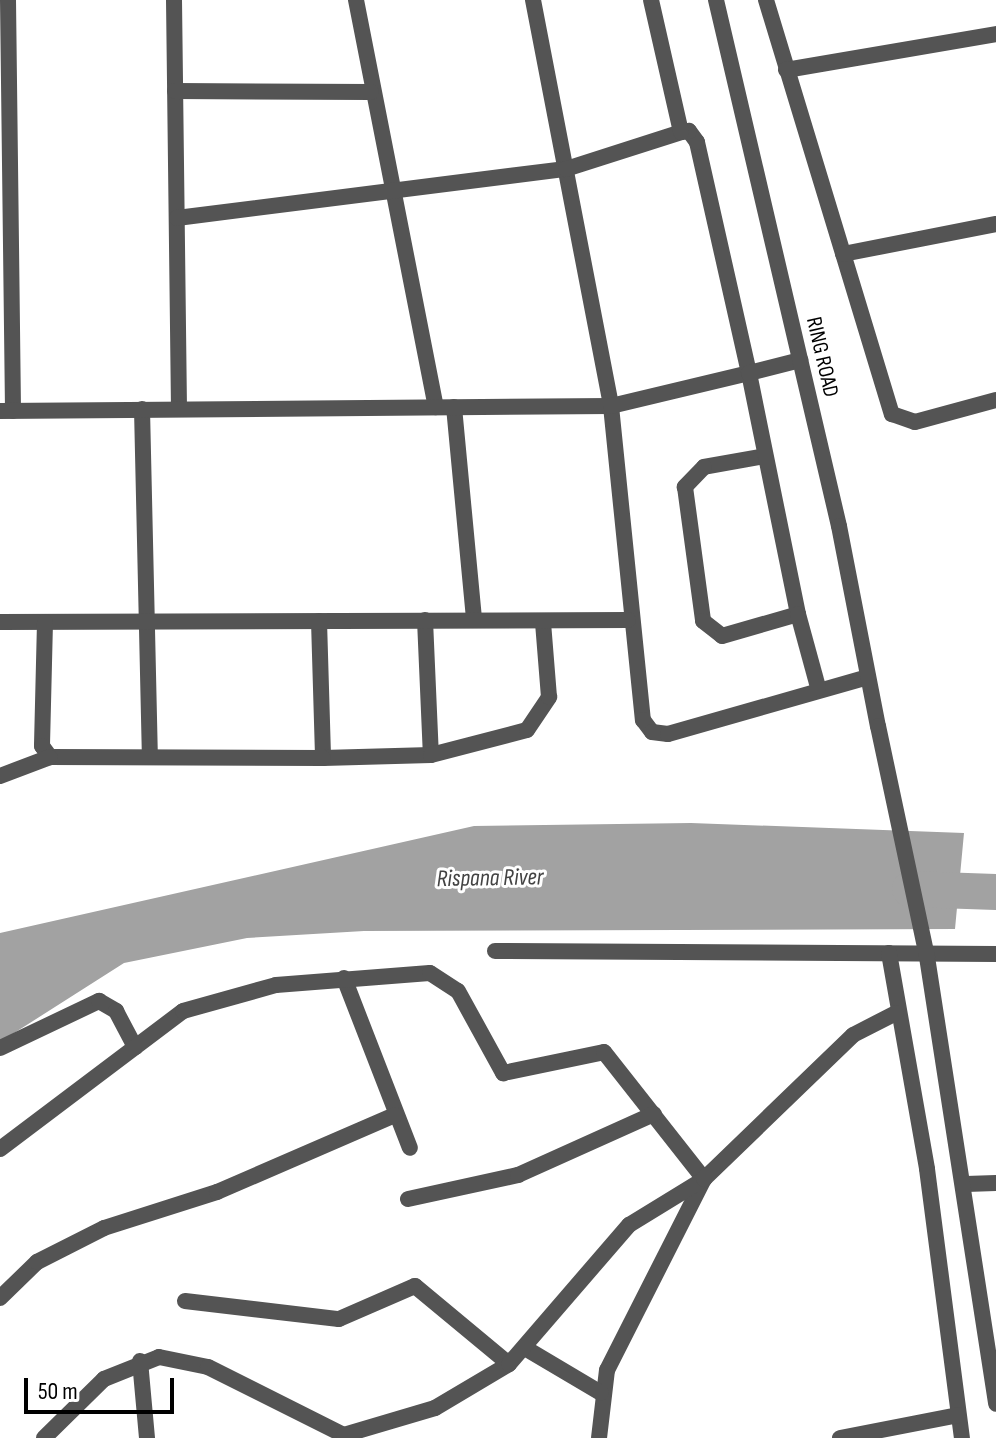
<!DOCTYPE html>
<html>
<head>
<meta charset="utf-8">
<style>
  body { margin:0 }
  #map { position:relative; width:996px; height:1438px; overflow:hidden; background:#fff; font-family:"Sofia Sans Condensed",sans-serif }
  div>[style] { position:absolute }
  .water>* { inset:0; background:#a2a2a2 }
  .river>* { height:36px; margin:-18px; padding:0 18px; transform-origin:18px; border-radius:18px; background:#a2a2a2 }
  .minor>* { height:16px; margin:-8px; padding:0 8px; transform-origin:8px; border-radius:8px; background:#545454 }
  .tertiary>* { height:16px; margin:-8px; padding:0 8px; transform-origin:8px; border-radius:8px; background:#545454 }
  .tertiary-bridge>* { height:16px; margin:-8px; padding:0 8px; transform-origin:8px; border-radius:8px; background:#545454 }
  span { translate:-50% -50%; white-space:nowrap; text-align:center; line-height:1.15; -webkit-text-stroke:6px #fff; paint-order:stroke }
  .street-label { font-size:22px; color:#000 }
  .water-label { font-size:24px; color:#434343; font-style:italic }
  .scale { position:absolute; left:24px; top:1378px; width:150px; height:36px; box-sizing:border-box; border:4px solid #000; border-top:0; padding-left:10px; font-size:24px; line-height:28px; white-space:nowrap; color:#000; -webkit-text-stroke:6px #fff; paint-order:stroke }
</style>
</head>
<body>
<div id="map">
  <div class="water">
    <i style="clip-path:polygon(691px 823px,964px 833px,955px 929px,364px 931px,247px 938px,124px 963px,0 1042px,0 933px,474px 826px)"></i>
  </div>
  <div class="river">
    <i style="left:910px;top:889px;width:86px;rotate:2deg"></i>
  </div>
  <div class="minor">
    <i style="left:8px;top:0;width:411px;rotate:89.3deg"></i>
    <i style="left:174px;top:0;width:409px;rotate:89.3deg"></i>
    <i style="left:356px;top:0;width:415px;rotate:78.9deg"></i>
    <i style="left:533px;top:0;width:413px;rotate:79.1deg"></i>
    <i style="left:611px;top:406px;width:316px;rotate:84.2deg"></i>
    <i style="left:643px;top:720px;width:15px;rotate:53deg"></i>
    <i style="left:652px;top:732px;width:16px;rotate:7deg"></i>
    <i style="left:668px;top:734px;width:208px;rotate:-15.9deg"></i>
    <i style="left:766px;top:0;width:433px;rotate:73.1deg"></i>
    <i style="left:892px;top:414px;width:24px;rotate:19deg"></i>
    <i style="left:915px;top:422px;width:84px;rotate:-15.2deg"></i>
    <i style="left:786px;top:70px;width:213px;rotate:-9.7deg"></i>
    <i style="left:175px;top:91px;width:196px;rotate:0.3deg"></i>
    <i style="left:177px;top:218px;width:392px;rotate:-7.2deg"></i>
    <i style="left:566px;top:169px;width:121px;rotate:-17.8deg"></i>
    <i style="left:843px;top:254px;width:156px;rotate:-11.1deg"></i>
    <i style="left:454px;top:407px;width:214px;rotate:84.6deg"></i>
    <i style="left:142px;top:409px;width:346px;rotate:88.7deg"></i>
    <i style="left:0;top:411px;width:611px;rotate:-0.47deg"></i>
    <i style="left:611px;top:406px;width:142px;rotate:-13.4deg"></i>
    <i style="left:749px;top:373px;width:237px;rotate:-102.7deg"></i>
    <i style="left:697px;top:142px;width:14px;rotate:-126deg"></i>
    <i style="left:689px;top:131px;width:8px;rotate:173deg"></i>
    <i style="left:681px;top:132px;width:135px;rotate:-102.8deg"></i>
    <i style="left:765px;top:456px;width:62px;rotate:169.8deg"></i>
    <i style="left:704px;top:467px;width:28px;rotate:134deg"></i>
    <i style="left:685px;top:487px;width:135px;rotate:82.3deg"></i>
    <i style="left:703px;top:621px;width:24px;rotate:38deg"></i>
    <i style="left:722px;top:636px;width:79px;rotate:-16.1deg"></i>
    <i style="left:798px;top:614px;width:246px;rotate:-101.5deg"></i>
    <i style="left:749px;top:373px;width:53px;rotate:-14.3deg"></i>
    <i style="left:798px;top:614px;width:76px;rotate:74.7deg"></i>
    <i style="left:425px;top:620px;width:135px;rotate:87.5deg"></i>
    <i style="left:319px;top:621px;width:137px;rotate:88.3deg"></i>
    <i style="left:323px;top:758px;width:108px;rotate:-1.6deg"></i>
    <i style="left:431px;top:755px;width:99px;rotate:-14.6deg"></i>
    <i style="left:527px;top:730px;width:40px;rotate:-56deg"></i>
    <i style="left:549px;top:697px;width:74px;rotate:-94.6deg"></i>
    <i style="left:0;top:622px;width:628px;rotate:-0.18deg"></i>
    <i style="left:45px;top:622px;width:124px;rotate:91.4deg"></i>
    <i style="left:42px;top:746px;width:14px;rotate:54deg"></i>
    <i style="left:50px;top:757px;width:273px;rotate:0.2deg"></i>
    <i style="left:0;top:776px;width:53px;rotate:-20.8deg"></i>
    <i style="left:495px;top:951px;width:501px;rotate:0.34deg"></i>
    <i style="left:889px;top:953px;width:219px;rotate:80deg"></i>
    <i style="left:927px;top:1169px;width:271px;rotate:82.6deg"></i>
    <i style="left:344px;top:978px;width:182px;rotate:68.8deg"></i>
    <i style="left:0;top:1048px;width:110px;rotate:-25.4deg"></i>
    <i style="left:99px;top:1001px;width:20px;rotate:30deg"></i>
    <i style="left:116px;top:1011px;width:41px;rotate:62.2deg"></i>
    <i style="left:0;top:1149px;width:229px;rotate:-37deg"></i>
    <i style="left:183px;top:1011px;width:97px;rotate:-15.6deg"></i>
    <i style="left:276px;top:985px;width:154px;rotate:-4.5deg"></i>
    <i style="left:430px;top:973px;width:33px;rotate:33deg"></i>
    <i style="left:458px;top:991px;width:94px;rotate:61.2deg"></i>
    <i style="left:503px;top:1073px;width:103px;rotate:-11.7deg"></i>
    <i style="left:604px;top:1052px;width:162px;rotate:51.8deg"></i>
    <i style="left:704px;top:1179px;width:214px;rotate:116.9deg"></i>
    <i style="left:607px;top:1370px;width:68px;rotate:96.7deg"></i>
    <i style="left:966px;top:1184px;width:30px;rotate:-2deg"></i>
    <i style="left:408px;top:1199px;width:113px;rotate:-12.3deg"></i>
    <i style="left:518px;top:1175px;width:149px;rotate:-24.2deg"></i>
    <i style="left:0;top:1298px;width:52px;rotate:-44.2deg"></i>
    <i style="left:37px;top:1262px;width:75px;rotate:-26.9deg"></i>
    <i style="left:104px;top:1228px;width:119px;rotate:-17.7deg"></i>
    <i style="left:217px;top:1192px;width:194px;rotate:-23.4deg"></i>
    <i style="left:185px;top:1301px;width:155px;rotate:6.7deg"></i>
    <i style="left:339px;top:1319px;width:83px;rotate:-23.5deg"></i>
    <i style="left:415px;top:1286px;width:122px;rotate:39.7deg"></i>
    <i style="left:525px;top:1348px;width:88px;rotate:30.6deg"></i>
    <i style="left:140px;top:1361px;width:77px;rotate:84.8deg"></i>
    <i style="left:44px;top:1438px;width:84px;rotate:-44.5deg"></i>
    <i style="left:104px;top:1379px;width:59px;rotate:-21.8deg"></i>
    <i style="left:159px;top:1357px;width:50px;rotate:11.5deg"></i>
    <i style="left:208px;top:1367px;width:152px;rotate:26.6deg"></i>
    <i style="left:344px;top:1435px;width:95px;rotate:-16.5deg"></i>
    <i style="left:435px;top:1408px;width:86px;rotate:-30.7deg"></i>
    <i style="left:509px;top:1364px;width:184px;rotate:-49.2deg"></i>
    <i style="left:629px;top:1225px;width:88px;rotate:-31.5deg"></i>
    <i style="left:704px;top:1179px;width:207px;rotate:-44deg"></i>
    <i style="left:853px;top:1035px;width:48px;rotate:-27.1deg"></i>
    <i style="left:840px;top:1438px;width:120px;rotate:-11deg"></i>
  </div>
  <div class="tertiary">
    <i style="left:716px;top:0;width:540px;rotate:76.84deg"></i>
    <i style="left:839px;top:526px;width:204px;rotate:79deg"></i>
    <i style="left:927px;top:957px;width:452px;rotate:81.2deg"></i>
  </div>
  <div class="tertiary-bridge">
    <i style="left:878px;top:726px;width:236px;rotate:78deg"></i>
  </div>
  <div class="street-label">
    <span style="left:822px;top:357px;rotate:77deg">RING ROAD</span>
  </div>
  <div class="water-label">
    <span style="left:490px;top:878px;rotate:-1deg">Rispana River</span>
  </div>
  <div class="scale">50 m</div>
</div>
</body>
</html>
